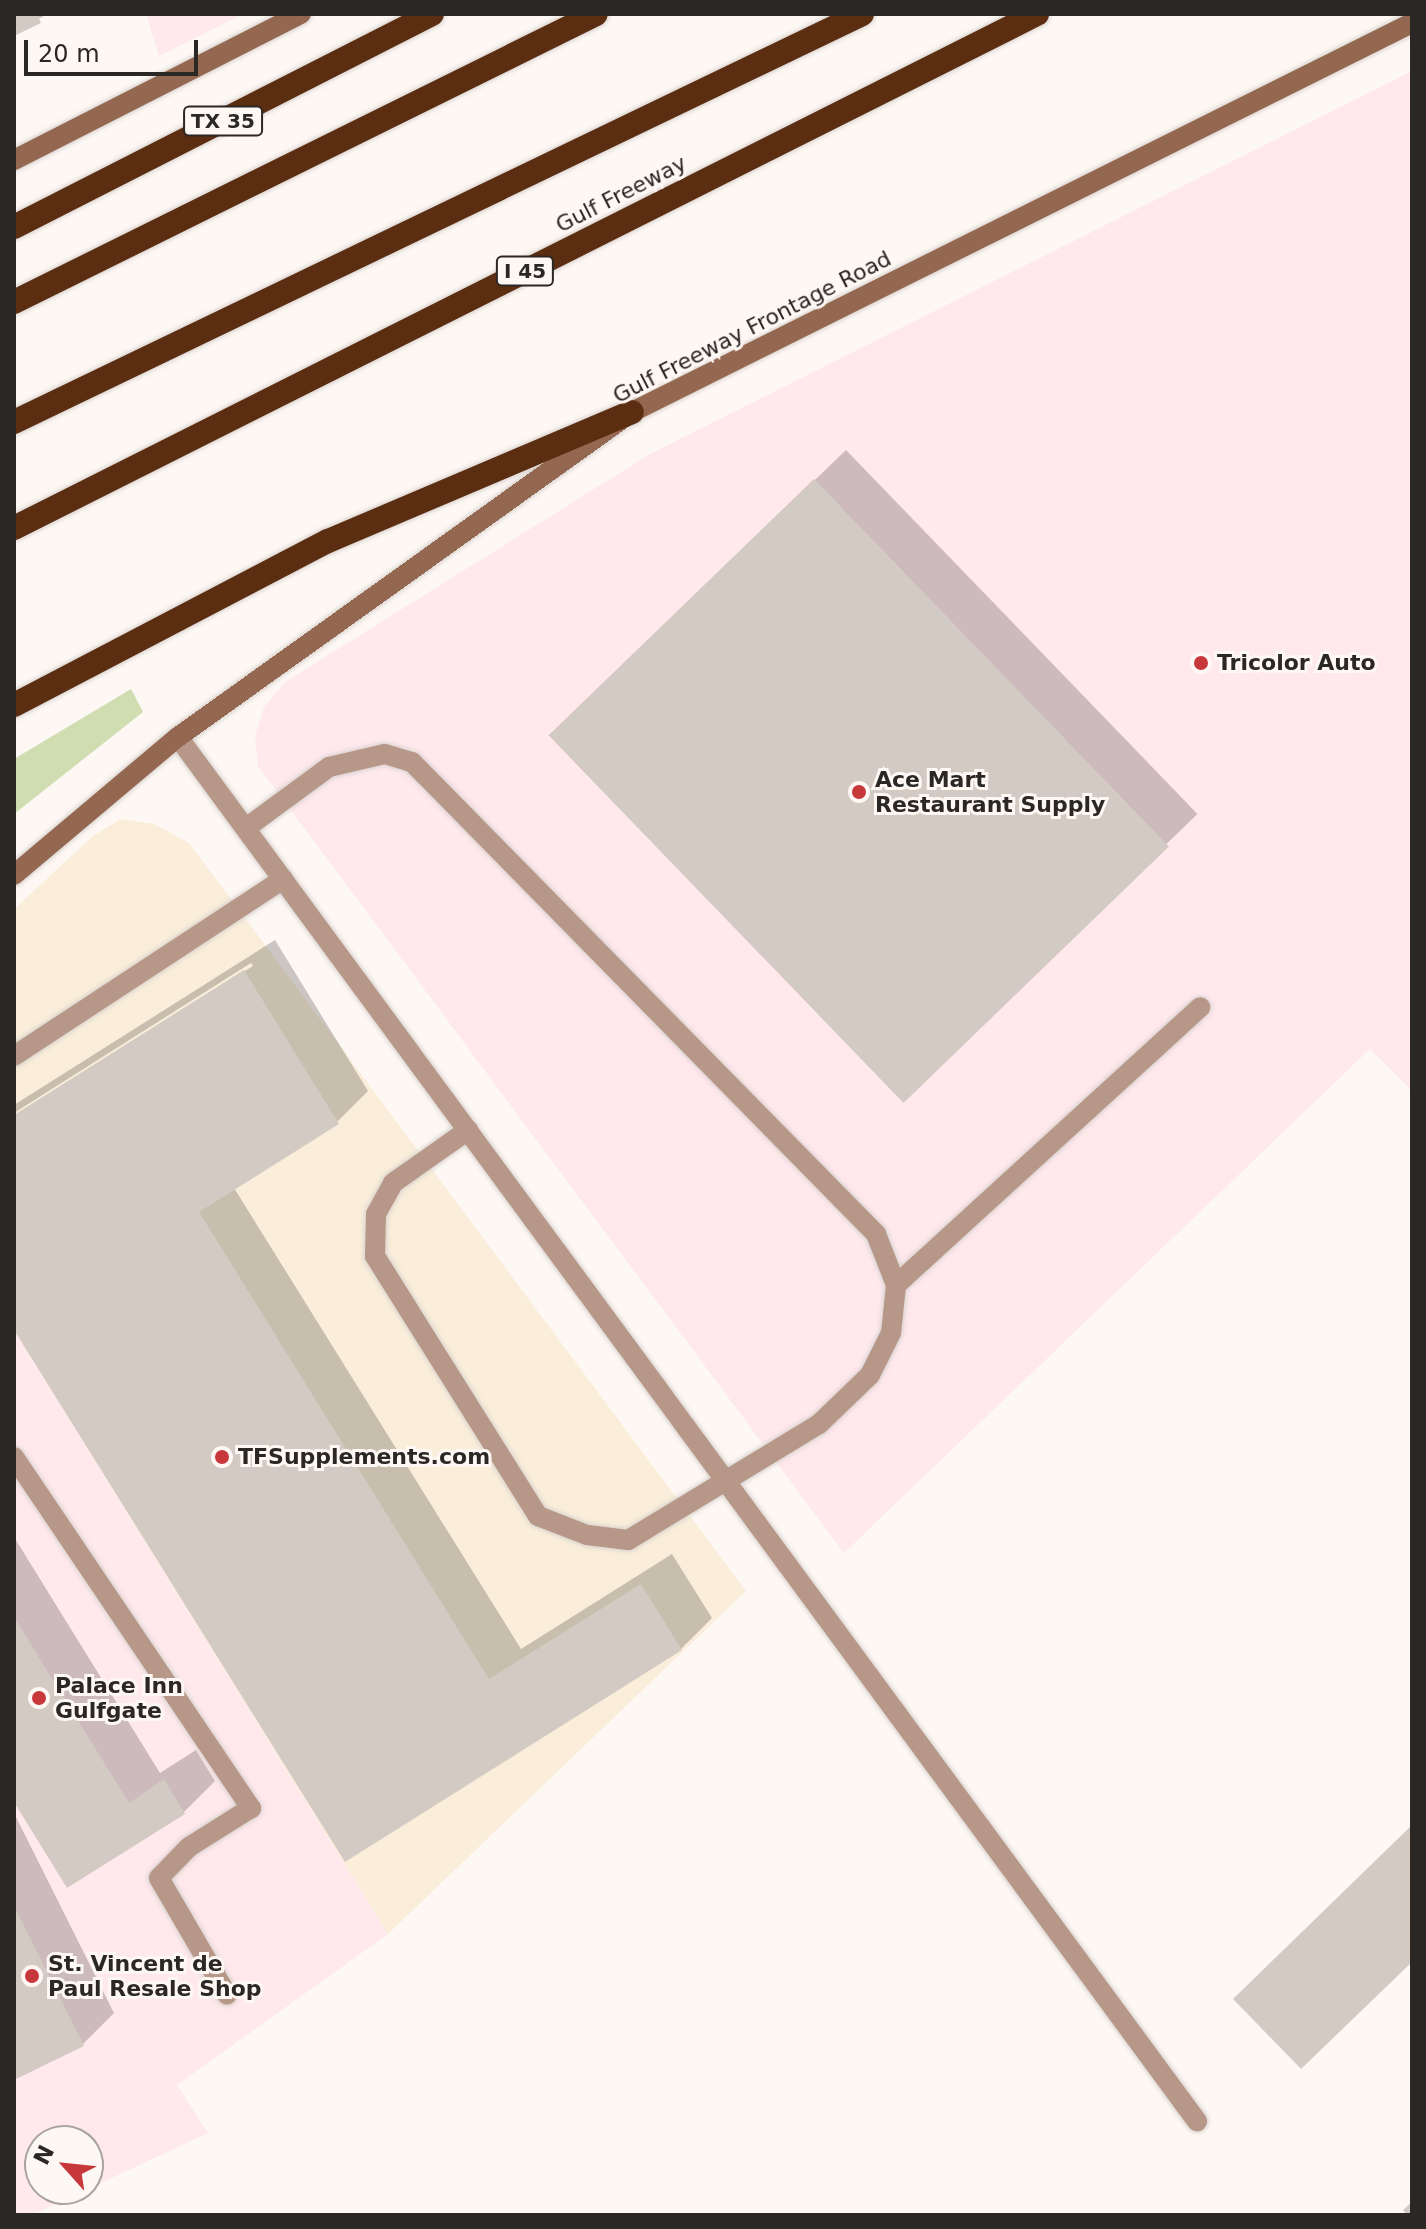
<!DOCTYPE html>
<html>
<head>
<meta charset="utf-8">
<style>
  body { margin:0 }
  #map { position:relative; width:1426px; height:2229px; overflow:hidden; background:#fef8f4; font-family:"DejaVu Sans",sans-serif }
  div>[style] { position:absolute }
  .commercial>* { inset:0; background:#ffe9ed }
  .industrial>* { inset:0; background:#faeeda }
  .green>* { inset:0; background:#cfddb1 }
  .shadow>* { inset:0; background:#0003; transform-origin:0 0 }
  .building>* { inset:0; background:#d3cac3; transform-origin:0 0 }
  .roads { filter:drop-shadow(0 0 2px #d8d2cf) drop-shadow(0 0 2px #d8d2cf) }
  .lane>* { height:20px; margin:-10px; padding:0 10px; transform-origin:10px; border-radius:10px; background:#b79787 }
  .secondary>* { height:20px; margin:-10px; padding:0 10px; transform-origin:10px; border-radius:10px; background:#946850 }
  .highway>* { height:24px; margin:-12px; padding:0 12px; transform-origin:12px; border-radius:12px; background:#5c2e11 }
  .dots>* { width:22px; height:22px; translate:-50% -50%; box-sizing:border-box; border:4px solid #fef8f4; border-radius:50% }
  span { translate:-50% -50%; white-space:nowrap; text-align:center; line-height:1.15; -webkit-text-stroke:6px #fef8f4; paint-order:stroke }
  .shield-label span { padding:2px 6px; background:#fef8f4; border:2px solid; border-radius:6px; -webkit-text-stroke-width:0 }
  .shield-label { font-size:20px; color:#2b2725; font-weight:700 }
  .street-label { font-size:22px; color:#2b2725 }
  .poi-label { font-size:22px; color:#2b2725; font-weight:700 }
  .left { translate:0 -50%; text-align:left }
  .frame { position:absolute; inset:0; border:16px solid #2b2725; pointer-events:none }
  .north { position:absolute; left:24px; top:2125px; width:80px; height:80px; box-sizing:border-box; background:#fef8f4; border:2px solid #aaa4a1; border-radius:50%; rotate:297deg; font-size:22px; font-weight:700; line-height:32px; text-align:center; color:#2b2725 }
  .north::after { content:''; display:block; margin:auto; width:28px; height:36px; background:#c7383b; clip-path:polygon(50% 0,100% 100%,50% 72%,0 100%) }
  .scale { position:absolute; left:24px; top:40px; width:174px; height:36px; box-sizing:border-box; border:4px solid #2b2725; border-top:0; padding-left:10px; font-size:24px; line-height:28px; white-space:nowrap; color:#2b2725; -webkit-text-stroke:6px #fef8f4; paint-order:stroke }
</style>
</head>
<body>
<div id="map">
  <div class="commercial">
    <i style="clip-path:polygon(146px 14px,243px 14px,159px 56px)"></i>
    <i style="clip-path:polygon(1412px 71px,1412px 1091px,1370px 1049px,844px 1553px,258px 766px,255px 736px,264px 707px,285px 682px,650px 454px)"></i>
    <i style="clip-path:polygon(14px 1330px,388px 1934px,177px 2085px,208px 2133px,88px 2189px,88px 2141px,40px 2141px,40px 2189px,88px 2189px,32px 2215px,14px 2215px)"></i>
  </div>
  <div class="industrial">
    <i style="clip-path:polygon(120px 819px,154px 824px,189px 843px,746px 1591px,388px 1934px,14px 1330px,14px 909px,92px 837px)"></i>
  </div>
  <div class="green">
    <i style="clip-path:polygon(131px 689px,143px 712px,14px 814px,14px 759px)"></i>
  </div>
  <div class="shadow">
    <i style="clip-path:polygon(14px 14px,47px 14px,14px 34px)"></i>
    <i style="left:846px;top:450px;width:506px;height:366px;rotate:46deg"></i>
    <i style="clip-path:polygon(275px 940px,368px 1091px,337px 1122px,234px 1188px,521px 1649px,672px 1554px,712px 1618px,681px 1649px,346px 1859px,14px 1326px,14px 1117px,253px 966px,251px 963px,14px 1113px,14px 1105px)"></i>
    <i style="clip-path:polygon(14px 1537px,160px 1773px,196px 1750px,215px 1781px,184px 1812px,67px 1885px,14px 1798px)"></i>
    <i style="clip-path:polygon(14px 1813px,114px 2013px,83px 2044px,14px 2078px)"></i>
  </div>
  <div class="building">
    <i style="clip-path:polygon(14px 14px,37px 14px,41px 23px,14px 36px)"></i>
    <i style="left:814px;top:479px;width:511px;height:369px;rotate:46deg"></i>
    <i style="clip-path:polygon(244px 970px,339px 1124px,199px 1212px,489px 1679px,641px 1584px,682px 1650px,345px 1862px,14px 1330px,14px 1115px)"></i>
    <i style="clip-path:polygon(14px 1617px,129px 1803px,164px 1779px,185px 1814px,67px 1888px,14px 1802px)"></i>
    <i style="clip-path:polygon(1412px 1825px,1412px 1962px,1301px 2069px,1233px 1999px)"></i>
    <i style="clip-path:polygon(14px 1906px,84px 2046px,14px 2080px)"></i>
    <i style="clip-path:polygon(1412px 2202px,1412px 2215px,1407px 2215px,1403px 2210px)"></i>
  </div>
  <div class="roads">
    <div class="lane">
      <i style="left:178px;top:737px;width:1719px;rotate:53.64deg"></i>
      <i style="left:246px;top:828px;width:103px;rotate:-36.3deg"></i>
      <i style="left:329px;top:767px;width:57px;rotate:-13.1deg"></i>
      <i style="left:385px;top:754px;width:28px;rotate:17deg"></i>
      <i style="left:412px;top:762px;width:662px;rotate:45.49deg"></i>
      <i style="left:876px;top:1234px;width:55px;rotate:68.6deg"></i>
      <i style="left:896px;top:1285px;width:48px;rotate:95.9deg"></i>
      <i style="left:891px;top:1333px;width:47px;rotate:116.6deg"></i>
      <i style="left:870px;top:1375px;width:71px;rotate:136.1deg"></i>
      <i style="left:819px;top:1424px;width:223px;rotate:148.7deg"></i>
      <i style="left:628px;top:1540px;width:41px;rotate:-173deg"></i>
      <i style="left:587px;top:1535px;width:53px;rotate:-158.8deg"></i>
      <i style="left:538px;top:1516px;width:307px;rotate:-122.1deg"></i>
      <i style="left:375px;top:1256px;width:42px;rotate:-88.6deg"></i>
      <i style="left:376px;top:1214px;width:35px;rotate:-61deg"></i>
      <i style="left:393px;top:1183px;width:92px;rotate:-35.2deg"></i>
      <i style="left:14px;top:1056px;width:322px;rotate:-33.3deg"></i>
      <i style="left:896px;top:1285px;width:412px;rotate:-42.4deg"></i>
      <i style="left:14px;top:1457px;width:424px;rotate:56deg"></i>
      <i style="left:251px;top:1808px;width:73px;rotate:147.8deg"></i>
      <i style="left:189px;top:1847px;width:43px;rotate:134.1deg"></i>
      <i style="left:159px;top:1878px;width:135px;rotate:59.8deg"></i>
    </div>
    <div class="secondary">
      <i style="left:14px;top:160px;width:322px;rotate:-27deg"></i>
      <i style="left:14px;top:875px;width:214px;rotate:-40.1deg"></i>
      <i style="left:178px;top:737px;width:558px;rotate:-35.6deg"></i>
      <i style="left:632px;top:412px;width:872px;rotate:-26.51deg"></i>
    </div>
    <div class="highway">
      <i style="left:14px;top:227px;width:469px;rotate:-27deg"></i>
      <i style="left:14px;top:302px;width:649px;rotate:-26.33deg"></i>
      <i style="left:14px;top:422px;width:941px;rotate:-25.69deg"></i>
      <i style="left:14px;top:528px;width:1145px;rotate:-26.68deg"></i>
      <i style="left:14px;top:705px;width:354px;rotate:-27.6deg"></i>
      <i style="left:328px;top:541px;width:330px;rotate:-23deg"></i>
    </div>
  </div>
  <div class="dots">
    <i style="left:1201px;top:663px;background:#c7383b"></i>
    <i style="left:859px;top:792px;background:#c7383b"></i>
    <i style="left:222px;top:1457px;background:#c7383b"></i>
    <i style="left:39px;top:1698px;background:#c7383b"></i>
    <i style="left:32px;top:1976px;background:#c7383b"></i>
  </div>
  <div class="shield-label">
    <span style="left:223px;top:121px">TX 35</span>
    <span style="left:525px;top:271px">I 45</span>
  </div>
  <div class="street-label">
    <span style="left:621px;top:194px;rotate:-27deg">Gulf Freeway</span>
    <span style="left:752px;top:327px;rotate:-27deg">Gulf Freeway Frontage Road</span>
  </div>
  <div class="poi-label">
    <span class="left" style="left:1217px;top:663px">Tricolor Auto</span>
    <span class="left" style="left:875px;top:792px">Ace Mart<br>Restaurant Supply</span>
    <span class="left" style="left:238px;top:1457px">TFSupplements.com</span>
    <span class="left" style="left:55px;top:1698px">Palace Inn<br>Gulfgate</span>
    <span class="left" style="left:48px;top:1976px">St. Vincent de<br>Paul Resale Shop</span>
  </div>
  <div class="frame"></div>
  <div class="north">N</div>
  <div class="scale">20 m</div>
</div>
</body>
</html>
